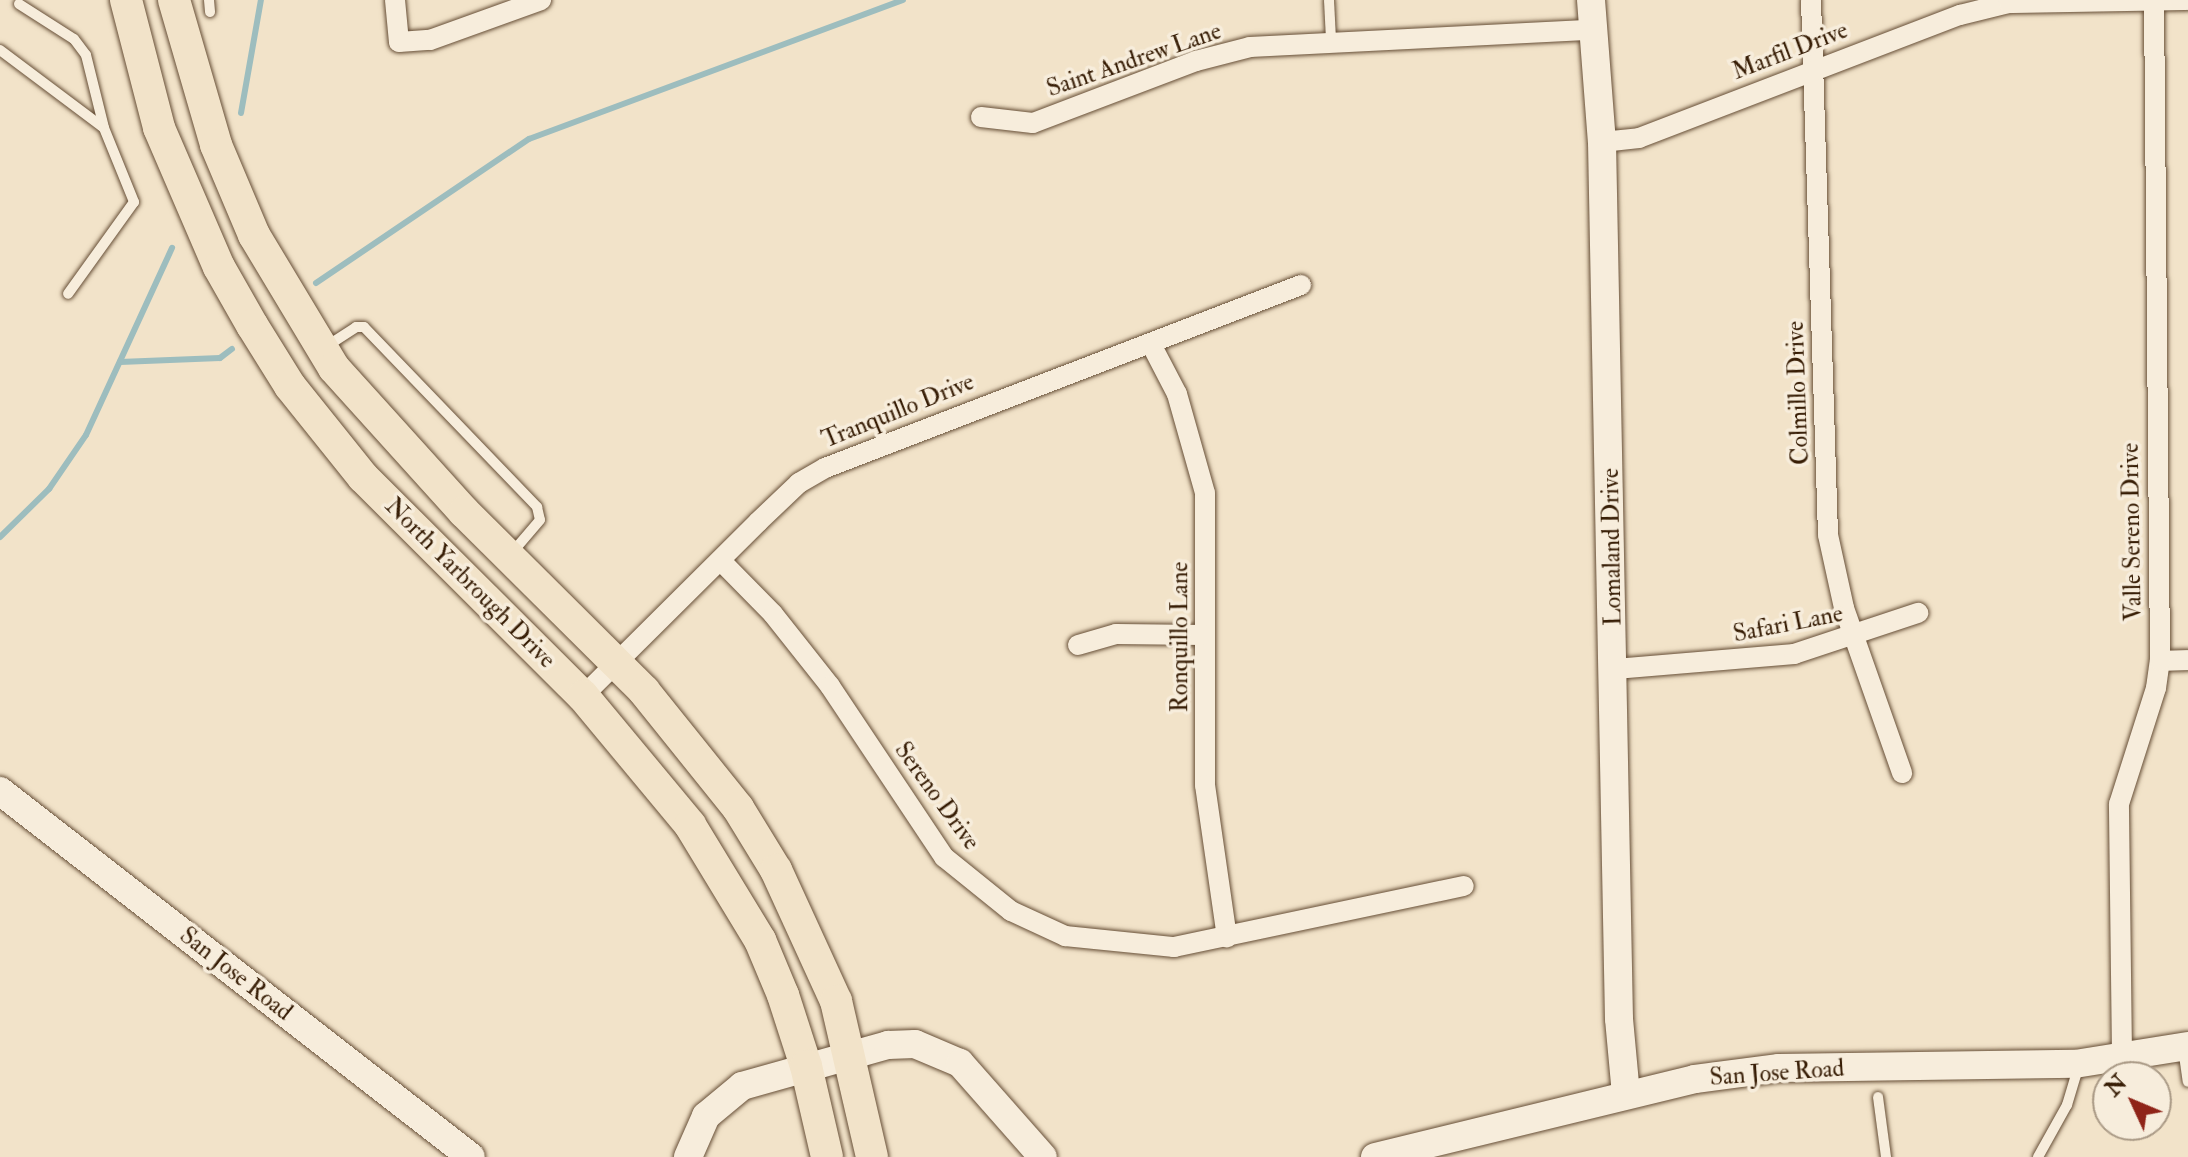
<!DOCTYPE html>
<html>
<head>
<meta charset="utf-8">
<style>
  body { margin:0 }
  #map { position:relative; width:2188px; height:1157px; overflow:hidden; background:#f2e3c9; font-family:"IM FELL Double Pica",serif }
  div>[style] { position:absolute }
  .stream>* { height:6px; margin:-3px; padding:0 3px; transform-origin:3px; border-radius:3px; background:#9dbdbe }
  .roads { filter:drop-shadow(0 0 2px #664e36) drop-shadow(0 0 2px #664e36) }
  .lane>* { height:10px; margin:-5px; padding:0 5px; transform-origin:5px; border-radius:5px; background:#f7eddc }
  .street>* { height:20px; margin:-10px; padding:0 10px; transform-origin:10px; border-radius:10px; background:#f7eddc }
  .secondary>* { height:28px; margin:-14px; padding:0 14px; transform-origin:14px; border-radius:14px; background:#f7eddc }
  .primary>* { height:32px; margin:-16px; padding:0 16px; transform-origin:16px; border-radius:16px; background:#f2e3c9 }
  span { translate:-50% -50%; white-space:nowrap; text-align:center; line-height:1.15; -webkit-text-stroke:7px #f7eddc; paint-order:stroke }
  .street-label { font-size:24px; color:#371d05 }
  .north { position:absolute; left:2092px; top:1061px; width:80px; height:80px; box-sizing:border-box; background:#f7eddc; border:2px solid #aa9a86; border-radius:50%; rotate:314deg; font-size:22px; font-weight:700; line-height:32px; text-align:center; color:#371d05 }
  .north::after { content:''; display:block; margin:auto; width:28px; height:36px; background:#8f2418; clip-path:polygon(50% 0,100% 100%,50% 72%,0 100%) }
</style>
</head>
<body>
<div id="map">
  <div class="stream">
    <i style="left:241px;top:113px;width:115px;rotate:-80deg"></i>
    <i style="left:316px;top:283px;width:257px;rotate:-34.1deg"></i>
    <i style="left:529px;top:139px;width:399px;rotate:-20.4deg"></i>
    <i style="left:120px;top:362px;width:100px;rotate:-2.3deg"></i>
    <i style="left:220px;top:358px;width:15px;rotate:-37deg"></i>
    <i style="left:0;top:537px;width:69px;rotate:-44.4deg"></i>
    <i style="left:49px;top:489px;width:65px;rotate:-55.6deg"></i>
    <i style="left:86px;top:435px;width:206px;rotate:-65.3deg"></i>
  </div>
  <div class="roads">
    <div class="lane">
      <i style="left:209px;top:0;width:12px;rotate:85deg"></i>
      <i style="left:1329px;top:0;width:40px;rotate:87.1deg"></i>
      <i style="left:19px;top:4px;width:65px;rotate:32.5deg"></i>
      <i style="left:74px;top:39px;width:20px;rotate:53deg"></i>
      <i style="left:86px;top:55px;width:75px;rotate:76.1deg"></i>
      <i style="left:0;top:50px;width:130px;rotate:36.9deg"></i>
      <i style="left:104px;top:128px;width:80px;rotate:67.9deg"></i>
      <i style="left:134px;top:202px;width:113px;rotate:125.7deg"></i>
      <i style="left:327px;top:346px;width:35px;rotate:-33deg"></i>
      <i style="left:356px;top:327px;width:8px"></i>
      <i style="left:364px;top:327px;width:250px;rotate:46.1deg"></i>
      <i style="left:537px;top:507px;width:13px;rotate:77deg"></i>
      <i style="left:540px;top:520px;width:46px;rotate:130.6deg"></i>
      <i style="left:2183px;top:1048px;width:34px;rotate:82deg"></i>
      <i style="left:1878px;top:1097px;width:61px;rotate:82.4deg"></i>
      <i style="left:2038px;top:1157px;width:60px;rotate:-60.9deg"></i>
      <i style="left:2067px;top:1105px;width:42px;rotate:-73.3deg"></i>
    </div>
    <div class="street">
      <i style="left:395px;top:0;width:42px;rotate:84.6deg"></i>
      <i style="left:399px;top:42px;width:31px;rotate:-4deg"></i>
      <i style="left:430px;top:40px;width:118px;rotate:-19.8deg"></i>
      <i style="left:1811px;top:0;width:535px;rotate:88.18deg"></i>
      <i style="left:1828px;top:535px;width:75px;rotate:77.6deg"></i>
      <i style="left:1844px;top:608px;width:175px;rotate:70.6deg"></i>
      <i style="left:981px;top:117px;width:52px;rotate:6.6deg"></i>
      <i style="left:1033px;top:123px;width:174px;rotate:-20.8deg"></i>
      <i style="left:1196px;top:61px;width:56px;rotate:-14.5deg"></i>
      <i style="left:1250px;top:47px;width:341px;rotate:-2.9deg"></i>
      <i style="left:1602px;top:142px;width:37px;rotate:-6deg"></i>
      <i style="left:1639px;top:138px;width:344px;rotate:-21deg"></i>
      <i style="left:1960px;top:15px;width:50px;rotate:-13.8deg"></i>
      <i style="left:2009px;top:3px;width:179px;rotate:-1deg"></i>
      <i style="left:1152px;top:346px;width:54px;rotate:62.5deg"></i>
      <i style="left:1177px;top:394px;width:103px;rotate:74.2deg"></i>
      <i style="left:1205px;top:493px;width:292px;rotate:90deg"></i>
      <i style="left:1205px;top:785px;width:154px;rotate:81.8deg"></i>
      <i style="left:721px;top:561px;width:74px;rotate:45.5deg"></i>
      <i style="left:773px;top:614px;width:92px;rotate:51.6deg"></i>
      <i style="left:830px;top:686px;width:206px;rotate:56.3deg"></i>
      <i style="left:944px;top:857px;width:86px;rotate:38.9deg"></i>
      <i style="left:1011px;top:911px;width:60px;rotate:24.8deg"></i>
      <i style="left:1065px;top:936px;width:110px;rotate:5.8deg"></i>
      <i style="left:1174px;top:947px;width:296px;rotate:-11.9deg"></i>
      <i style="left:1078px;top:645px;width:40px;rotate:-16deg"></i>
      <i style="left:1116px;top:634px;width:87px;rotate:0.7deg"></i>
      <i style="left:2160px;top:661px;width:28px;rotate:-2deg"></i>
      <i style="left:1615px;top:669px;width:180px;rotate:-4.8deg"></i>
      <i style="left:1794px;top:654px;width:131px;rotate:-18.3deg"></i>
      <i style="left:583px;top:696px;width:247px;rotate:-44.8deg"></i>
      <i style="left:758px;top:522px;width:57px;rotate:-43.6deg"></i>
      <i style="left:799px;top:483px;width:30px;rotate:-30deg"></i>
      <i style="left:825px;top:468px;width:510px;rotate:-21.03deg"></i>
      <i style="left:2122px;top:1056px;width:252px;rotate:-90.7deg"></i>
      <i style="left:2119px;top:804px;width:122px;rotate:-72.3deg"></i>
      <i style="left:2156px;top:688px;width:27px;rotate:-82deg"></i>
      <i style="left:2160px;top:661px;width:661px;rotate:-90.52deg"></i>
    </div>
    <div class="secondary">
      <i style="left:1591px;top:0;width:142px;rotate:85.6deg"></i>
      <i style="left:1602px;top:142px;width:877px;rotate:88.89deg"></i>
      <i style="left:1619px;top:1019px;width:75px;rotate:84.7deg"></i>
      <i style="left:0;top:791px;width:596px;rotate:37.85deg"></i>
      <i style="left:688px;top:1157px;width:45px;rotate:-66.3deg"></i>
      <i style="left:706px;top:1116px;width:47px;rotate:-39.8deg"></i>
      <i style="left:742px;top:1086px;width:152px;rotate:-15.7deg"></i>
      <i style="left:888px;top:1045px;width:27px;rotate:-2deg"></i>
      <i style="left:915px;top:1044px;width:49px;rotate:22.9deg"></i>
      <i style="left:960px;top:1063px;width:125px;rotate:48.6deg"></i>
      <i style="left:1375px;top:1157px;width:329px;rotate:-13.7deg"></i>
      <i style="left:1695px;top:1079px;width:85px;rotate:-7.5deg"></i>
      <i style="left:1779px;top:1068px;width:296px;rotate:-0.8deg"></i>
      <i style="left:2075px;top:1064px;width:114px;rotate:-9.1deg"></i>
    </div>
    <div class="primary">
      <i style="left:126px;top:0;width:132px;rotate:75.5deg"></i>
      <i style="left:159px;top:128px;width:151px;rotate:66.7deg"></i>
      <i style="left:219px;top:267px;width:67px;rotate:60.4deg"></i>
      <i style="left:252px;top:325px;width:72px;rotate:58.1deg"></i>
      <i style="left:290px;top:386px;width:117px;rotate:51.3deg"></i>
      <i style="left:363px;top:477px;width:310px;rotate:44.9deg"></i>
      <i style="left:583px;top:696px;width:168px;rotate:50.3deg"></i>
      <i style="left:690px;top:825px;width:135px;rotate:58.7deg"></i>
      <i style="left:760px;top:940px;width:60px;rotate:67.3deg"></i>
      <i style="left:783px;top:995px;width:75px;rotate:72.1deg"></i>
      <i style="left:806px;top:1066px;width:93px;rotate:77deg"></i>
      <i style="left:174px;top:0;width:151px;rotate:73.8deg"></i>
      <i style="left:216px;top:145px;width:98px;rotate:67.1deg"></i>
      <i style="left:254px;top:235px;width:155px;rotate:59deg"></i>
      <i style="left:334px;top:368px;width:194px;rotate:47.9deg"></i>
      <i style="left:464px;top:512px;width:254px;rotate:44.8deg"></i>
      <i style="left:644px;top:691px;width:150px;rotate:51.2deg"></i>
      <i style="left:738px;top:808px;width:73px;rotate:58.5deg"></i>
      <i style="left:776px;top:870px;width:144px;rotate:65.4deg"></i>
      <i style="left:836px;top:1001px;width:160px;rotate:77deg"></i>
    </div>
  </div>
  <div class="street-label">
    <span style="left:1790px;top:51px;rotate:-21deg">Marfil Drive</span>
    <span style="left:1134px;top:60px;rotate:-19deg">Saint Andrew Lane</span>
    <span style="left:1798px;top:393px;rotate:-92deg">Colmillo Drive</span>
    <span style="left:898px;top:411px;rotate:-22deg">Tranquillo Drive</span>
    <span style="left:2132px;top:532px;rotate:-91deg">Valle Sereno Drive</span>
    <span style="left:1612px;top:547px;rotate:-91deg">Lomaland Drive</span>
    <span style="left:470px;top:583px;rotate:45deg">North Yarbrough Drive</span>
    <span style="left:1788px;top:624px;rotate:-11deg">Safari Lane</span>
    <span style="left:1180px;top:637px;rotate:-90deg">Ronquillo Lane</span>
    <span style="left:937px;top:796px;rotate:54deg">Sereno Drive</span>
    <span style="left:236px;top:974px;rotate:38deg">San Jose Road</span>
    <span style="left:1777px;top:1073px;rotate:-4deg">San Jose Road</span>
  </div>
  <div class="north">N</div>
</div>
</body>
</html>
